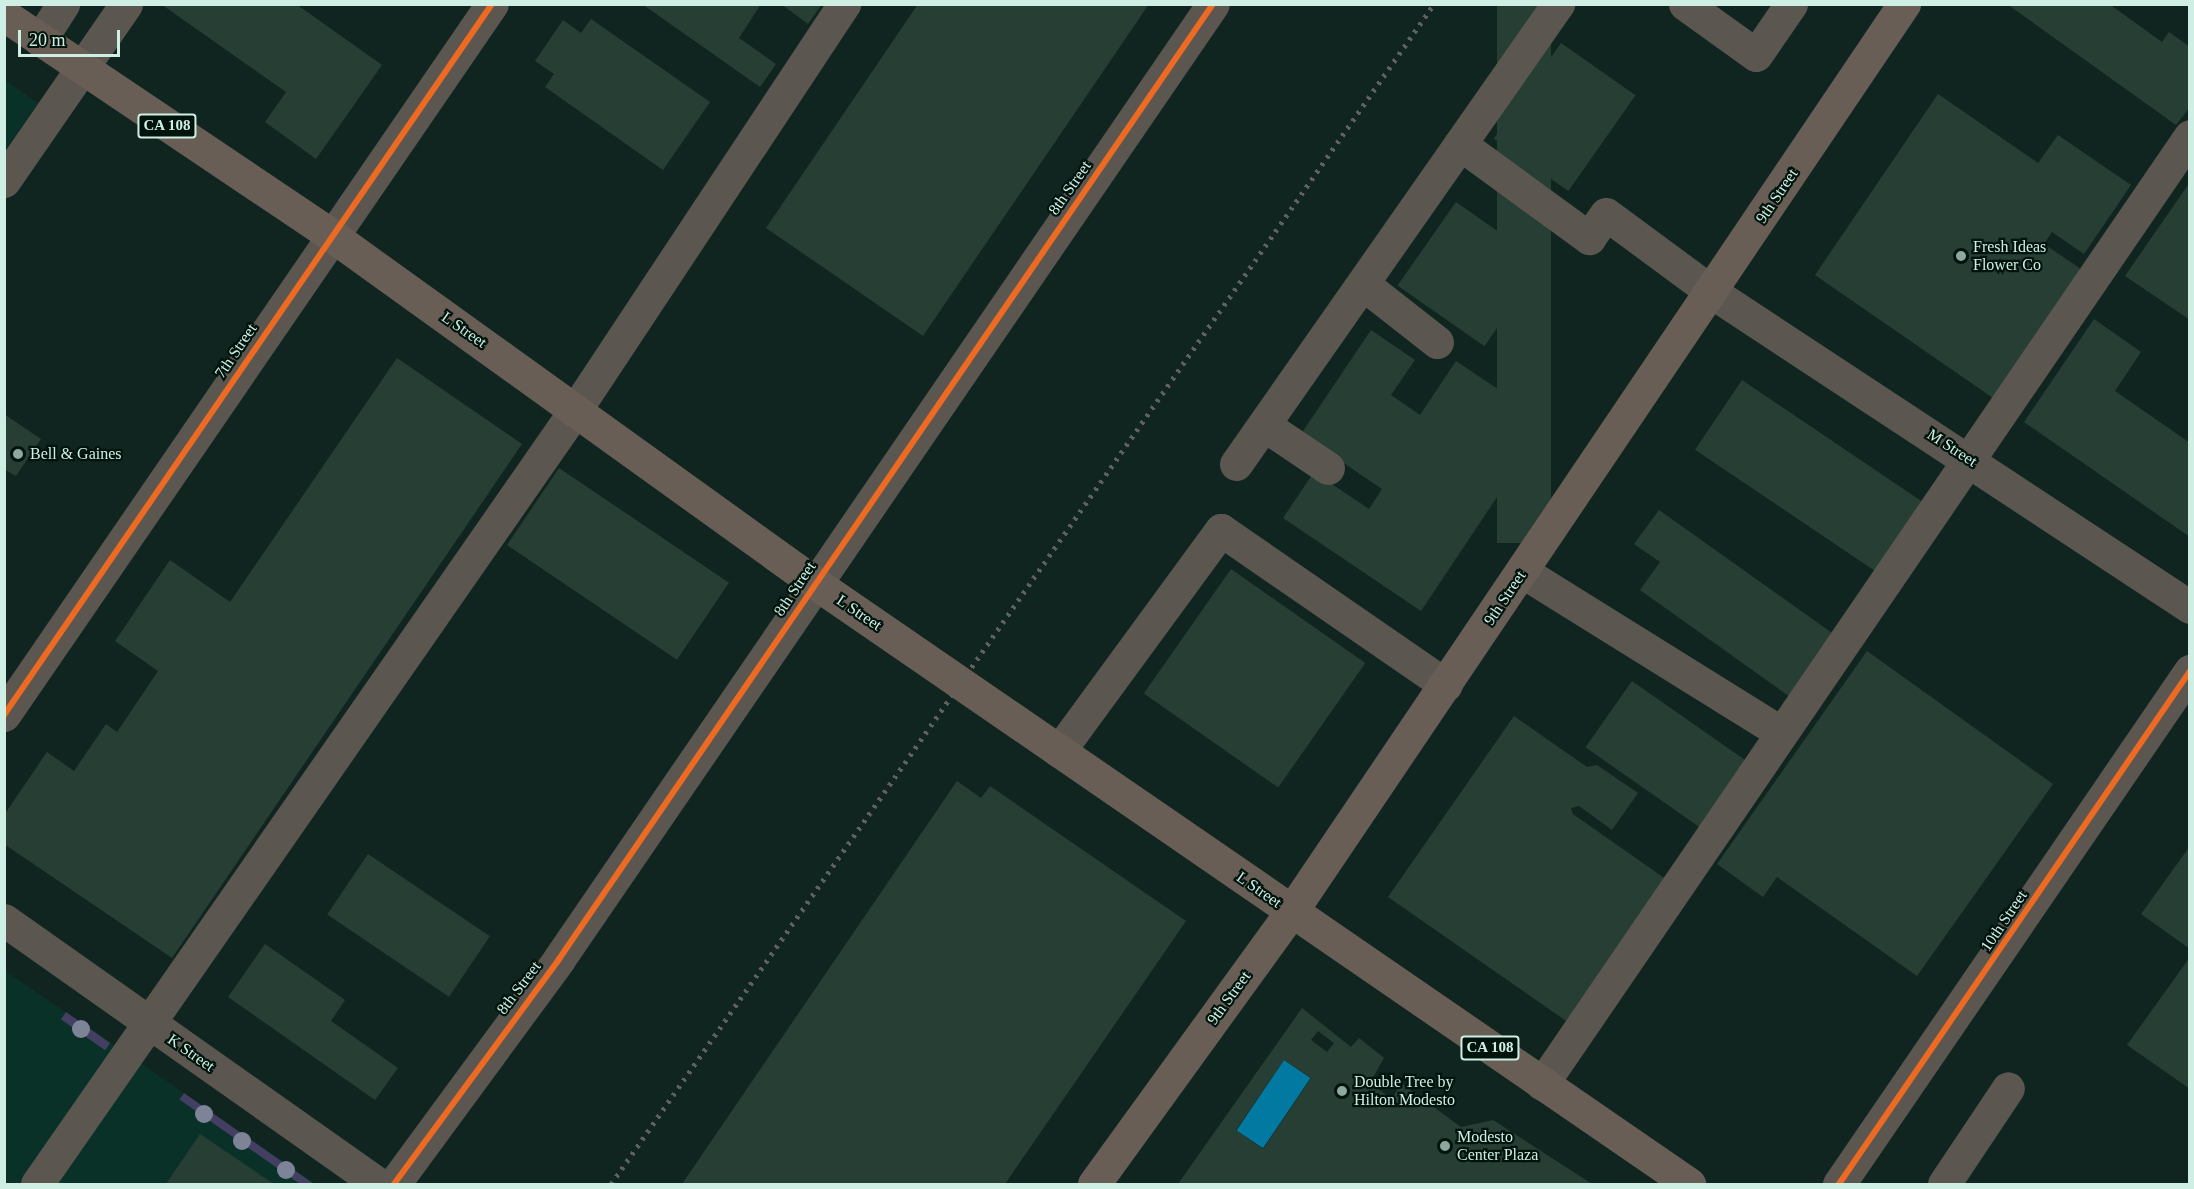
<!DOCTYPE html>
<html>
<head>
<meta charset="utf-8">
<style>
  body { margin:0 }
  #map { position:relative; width:2194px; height:1189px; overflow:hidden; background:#112520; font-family:Georgia,serif }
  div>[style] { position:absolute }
  .built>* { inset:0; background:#093127 }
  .green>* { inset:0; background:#433f63; transform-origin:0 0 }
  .water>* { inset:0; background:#0279a0; transform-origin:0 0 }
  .building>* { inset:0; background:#273e34; transform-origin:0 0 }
  .minor>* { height:33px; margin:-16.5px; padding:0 16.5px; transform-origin:16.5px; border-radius:16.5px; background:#5b5750 }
  .major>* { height:33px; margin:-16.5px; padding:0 16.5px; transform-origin:16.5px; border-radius:16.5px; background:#695e55 }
  .rail>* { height:4.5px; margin-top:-2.25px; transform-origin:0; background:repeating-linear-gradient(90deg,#60615c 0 3px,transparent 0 9px) }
  .cycleway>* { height:6px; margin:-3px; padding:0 3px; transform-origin:3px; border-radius:3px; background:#ed6a23 }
  .trees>* { width:18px; height:18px; margin:-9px; border-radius:50%; background:#7d8498 }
  .dots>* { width:16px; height:16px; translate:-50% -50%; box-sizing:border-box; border:3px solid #00140d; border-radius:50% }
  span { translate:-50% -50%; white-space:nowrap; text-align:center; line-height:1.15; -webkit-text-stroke:4.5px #00140d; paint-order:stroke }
  .shield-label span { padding:2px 4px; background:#00140d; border:2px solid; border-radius:4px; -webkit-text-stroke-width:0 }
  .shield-label { font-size:15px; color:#cfefe4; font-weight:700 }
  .street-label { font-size:16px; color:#cfefe4 }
  .poi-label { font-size:16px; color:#cfefe4 }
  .left { translate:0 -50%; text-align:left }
  .frame { position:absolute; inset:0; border:6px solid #cfefe4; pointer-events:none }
  .scale { position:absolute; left:18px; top:30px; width:102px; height:27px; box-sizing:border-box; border:3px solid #cfefe4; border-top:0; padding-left:8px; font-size:18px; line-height:21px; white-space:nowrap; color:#cfefe4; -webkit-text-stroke:4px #00140d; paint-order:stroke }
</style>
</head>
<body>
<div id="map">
  <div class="built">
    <i style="clip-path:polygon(5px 80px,38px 103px,5px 150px)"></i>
    <i style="clip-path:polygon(4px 970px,184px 1093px,316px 1184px,5px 1184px)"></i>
  </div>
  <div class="green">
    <i style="left:66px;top:1012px;width:54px;height:9px;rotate:35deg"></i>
    <i style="left:184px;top:1093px;width:157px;height:8px;rotate:35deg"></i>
  </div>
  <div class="water">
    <i style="left:1284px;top:1060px;width:32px;height:85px;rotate:34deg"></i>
  </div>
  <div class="building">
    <i style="clip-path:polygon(161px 4px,296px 4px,382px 65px,316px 159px,265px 122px,286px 92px)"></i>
    <i style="clip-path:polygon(642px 4px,761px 4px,739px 38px,776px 64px,760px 87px)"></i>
    <i style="clip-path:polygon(781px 4px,822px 4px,808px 24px)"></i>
    <i style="clip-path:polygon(918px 4px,1149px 4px,923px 336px,766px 228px)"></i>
    <i style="left:1497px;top:4px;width:54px;height:539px"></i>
    <i style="clip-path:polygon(2007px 4px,2109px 4px,2162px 42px,2169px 32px,2190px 47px,2190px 107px,2176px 125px)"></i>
    <i style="clip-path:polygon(591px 19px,710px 102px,663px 170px,545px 87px,554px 74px,535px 61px,563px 20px,581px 33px)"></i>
    <i style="left:1561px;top:43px;width:91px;height:117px;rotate:35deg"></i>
    <i style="clip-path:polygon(1938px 94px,2038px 163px,2058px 135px,2131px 185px,2084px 254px,2052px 232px,2044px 244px,2081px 269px,1993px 398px,1815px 275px)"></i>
    <i style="clip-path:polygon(2190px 182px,2190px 320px,2125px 276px)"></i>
    <i style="left:1456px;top:202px;width:106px;height:102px;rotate:35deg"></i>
    <i style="clip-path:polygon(2094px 319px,2141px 352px,2115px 391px,2190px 443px,2190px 537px,2024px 422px)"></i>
    <i style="clip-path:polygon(1371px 330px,1415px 360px,1391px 395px,1420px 415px,1456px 361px,1547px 422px,1421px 611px,1283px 518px,1314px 472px,1369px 509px,1382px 489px,1301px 434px)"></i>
    <i style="clip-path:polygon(397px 358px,522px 444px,172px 958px,4px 844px,4px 815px,47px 752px,74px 771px,106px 724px,117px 732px,158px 671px,115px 641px,170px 560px,230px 602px)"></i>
    <i style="left:1742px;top:380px;width:222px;height:84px;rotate:34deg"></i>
    <i style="clip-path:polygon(4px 414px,41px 439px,16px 476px,4px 469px)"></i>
    <i style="left:559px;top:468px;width:205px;height:93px;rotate:34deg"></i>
    <i style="clip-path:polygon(1659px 510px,1835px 635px,1790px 697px,1640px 590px,1660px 562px,1634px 544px)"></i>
    <i style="left:1231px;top:569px;width:164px;height:152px;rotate:35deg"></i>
    <i style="clip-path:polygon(1867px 651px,2053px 784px,1917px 976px,1777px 877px,1763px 897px,1717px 864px)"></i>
    <i style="left:1632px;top:681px;width:141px;height:81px;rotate:35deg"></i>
    <i style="clip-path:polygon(1514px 716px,1587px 767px,1597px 765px,1638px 793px,1612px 830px,1579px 806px,1571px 808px,1573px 814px,1667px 880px,1569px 1023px,1388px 897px)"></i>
    <i style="clip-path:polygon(957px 781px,981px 798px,990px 786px,1186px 921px,1005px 1184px,682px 1184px)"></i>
    <i style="clip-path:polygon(2190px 846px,2190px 949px,2141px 914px)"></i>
    <i style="left:368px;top:854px;width:147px;height:73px;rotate:34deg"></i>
    <i style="clip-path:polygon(265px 944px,345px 1000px,331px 1021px,398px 1068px,375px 1100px,228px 997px)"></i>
    <i style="clip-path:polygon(2190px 957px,2190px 1089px,2127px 1045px)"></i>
    <i style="clip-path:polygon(evenodd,1302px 1008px,1351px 1047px,1359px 1038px,1384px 1058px,1370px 1083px,1392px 1099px,1401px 1083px,1461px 1127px,1493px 1120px,1592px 1184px,1178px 1184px,1302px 1008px,1318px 1031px,1334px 1043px,1327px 1052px,1311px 1040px,1318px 1031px,1302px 1008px,1284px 1060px,1311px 1078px,1263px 1149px,1236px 1130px,1284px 1060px)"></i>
    <i style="clip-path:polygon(200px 1134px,274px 1184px,166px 1184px)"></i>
  </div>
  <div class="minor">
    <i style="left:1685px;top:4px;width:87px;rotate:35.7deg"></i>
    <i style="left:1756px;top:55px;width:62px;rotate:-55.5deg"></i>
    <i style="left:40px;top:40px;width:43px;rotate:-57.4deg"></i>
    <i style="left:1460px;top:144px;width:160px;rotate:36.1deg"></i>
    <i style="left:1589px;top:238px;width:29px;rotate:-55deg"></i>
    <i style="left:1606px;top:214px;width:133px;rotate:36.4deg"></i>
    <i style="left:1713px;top:293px;width:571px;rotate:33.36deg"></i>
    <i style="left:4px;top:181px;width:215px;rotate:-55.4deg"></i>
    <i style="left:1363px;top:284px;width:94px;rotate:38.1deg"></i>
    <i style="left:1264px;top:425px;width:77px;rotate:33.9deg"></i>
    <i style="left:1236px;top:464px;width:562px;rotate:-55.01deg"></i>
    <i style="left:1523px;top:572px;width:303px;rotate:31.9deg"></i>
    <i style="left:4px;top:715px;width:862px;rotate:-55.54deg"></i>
    <i style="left:1059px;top:751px;width:274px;rotate:-53.8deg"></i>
    <i style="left:1221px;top:530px;width:273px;rotate:34.6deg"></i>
    <i style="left:4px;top:920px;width:458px;rotate:35.2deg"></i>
    <i style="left:1542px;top:1084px;width:1148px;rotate:-55.65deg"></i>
    <i style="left:37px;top:1184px;width:944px;rotate:-55.18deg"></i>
    <i style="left:576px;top:409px;width:486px;rotate:-56.5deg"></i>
    <i style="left:394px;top:1184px;width:279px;rotate:-53.7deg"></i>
    <i style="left:559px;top:959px;width:1157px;rotate:-55.6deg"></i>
    <i style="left:1839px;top:1184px;width:622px;rotate:-55.62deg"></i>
    <i style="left:1944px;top:1184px;width:115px;rotate:-56.3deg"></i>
  </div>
  <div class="major">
    <i style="left:4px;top:15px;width:394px;rotate:33.9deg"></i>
    <i style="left:331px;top:235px;width:596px;rotate:35.72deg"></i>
    <i style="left:815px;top:583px;width:1061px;rotate:34.51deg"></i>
    <i style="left:1094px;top:1184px;width:336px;rotate:-54.1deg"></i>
    <i style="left:1291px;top:912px;width:1096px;rotate:-55.98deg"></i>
  </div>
  <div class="rail">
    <i style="left:611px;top:1184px;width:1439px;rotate:-55.11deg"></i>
  </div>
  <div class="cycleway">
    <i style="left:4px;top:715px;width:862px;rotate:-55.54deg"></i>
    <i style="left:394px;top:1184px;width:279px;rotate:-53.7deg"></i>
    <i style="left:559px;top:959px;width:1157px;rotate:-55.6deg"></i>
    <i style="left:1839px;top:1184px;width:622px;rotate:-55.62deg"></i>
  </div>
  <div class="trees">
    <i style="left:81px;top:1029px"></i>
    <i style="left:204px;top:1114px"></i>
    <i style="left:242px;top:1141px"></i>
    <i style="left:286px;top:1170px"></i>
  </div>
  <div class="dots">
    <i style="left:1961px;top:256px;background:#8ca89f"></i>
    <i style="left:18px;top:454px;background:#8ca89f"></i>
    <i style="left:1342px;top:1091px;background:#8ca89f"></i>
    <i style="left:1445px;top:1146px;background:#8ca89f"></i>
  </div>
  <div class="shield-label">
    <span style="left:167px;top:126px">CA 108</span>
    <span style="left:1490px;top:1048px">CA 108</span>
  </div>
  <div class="street-label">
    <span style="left:1070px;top:188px;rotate:-55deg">8th Street</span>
    <span style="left:1777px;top:196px;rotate:-56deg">9th Street</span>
    <span style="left:464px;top:330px;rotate:35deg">L Street</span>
    <span style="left:236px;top:351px;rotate:-56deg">7th Street</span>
    <span style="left:1952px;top:448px;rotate:33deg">M Street</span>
    <span style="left:795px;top:589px;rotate:-56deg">8th Street</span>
    <span style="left:1505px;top:598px;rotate:-56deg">9th Street</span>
    <span style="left:859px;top:613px;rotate:34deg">L Street</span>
    <span style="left:1259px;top:890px;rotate:35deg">L Street</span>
    <span style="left:2004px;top:921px;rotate:-56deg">10th Street</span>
    <span style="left:519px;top:988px;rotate:-53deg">8th Street</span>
    <span style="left:1229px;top:998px;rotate:-54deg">9th Street</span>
    <span style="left:191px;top:1053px;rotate:35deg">K Street</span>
  </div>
  <div class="poi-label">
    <span class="left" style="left:1973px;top:256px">Fresh Ideas<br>Flower Co</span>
    <span class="left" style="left:30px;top:454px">Bell &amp; Gaines</span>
    <span class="left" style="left:1354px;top:1091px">Double Tree by<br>Hilton Modesto</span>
    <span class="left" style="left:1457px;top:1146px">Modesto<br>Center Plaza</span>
  </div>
  <div class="frame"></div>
  <div class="scale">20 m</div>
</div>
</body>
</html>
